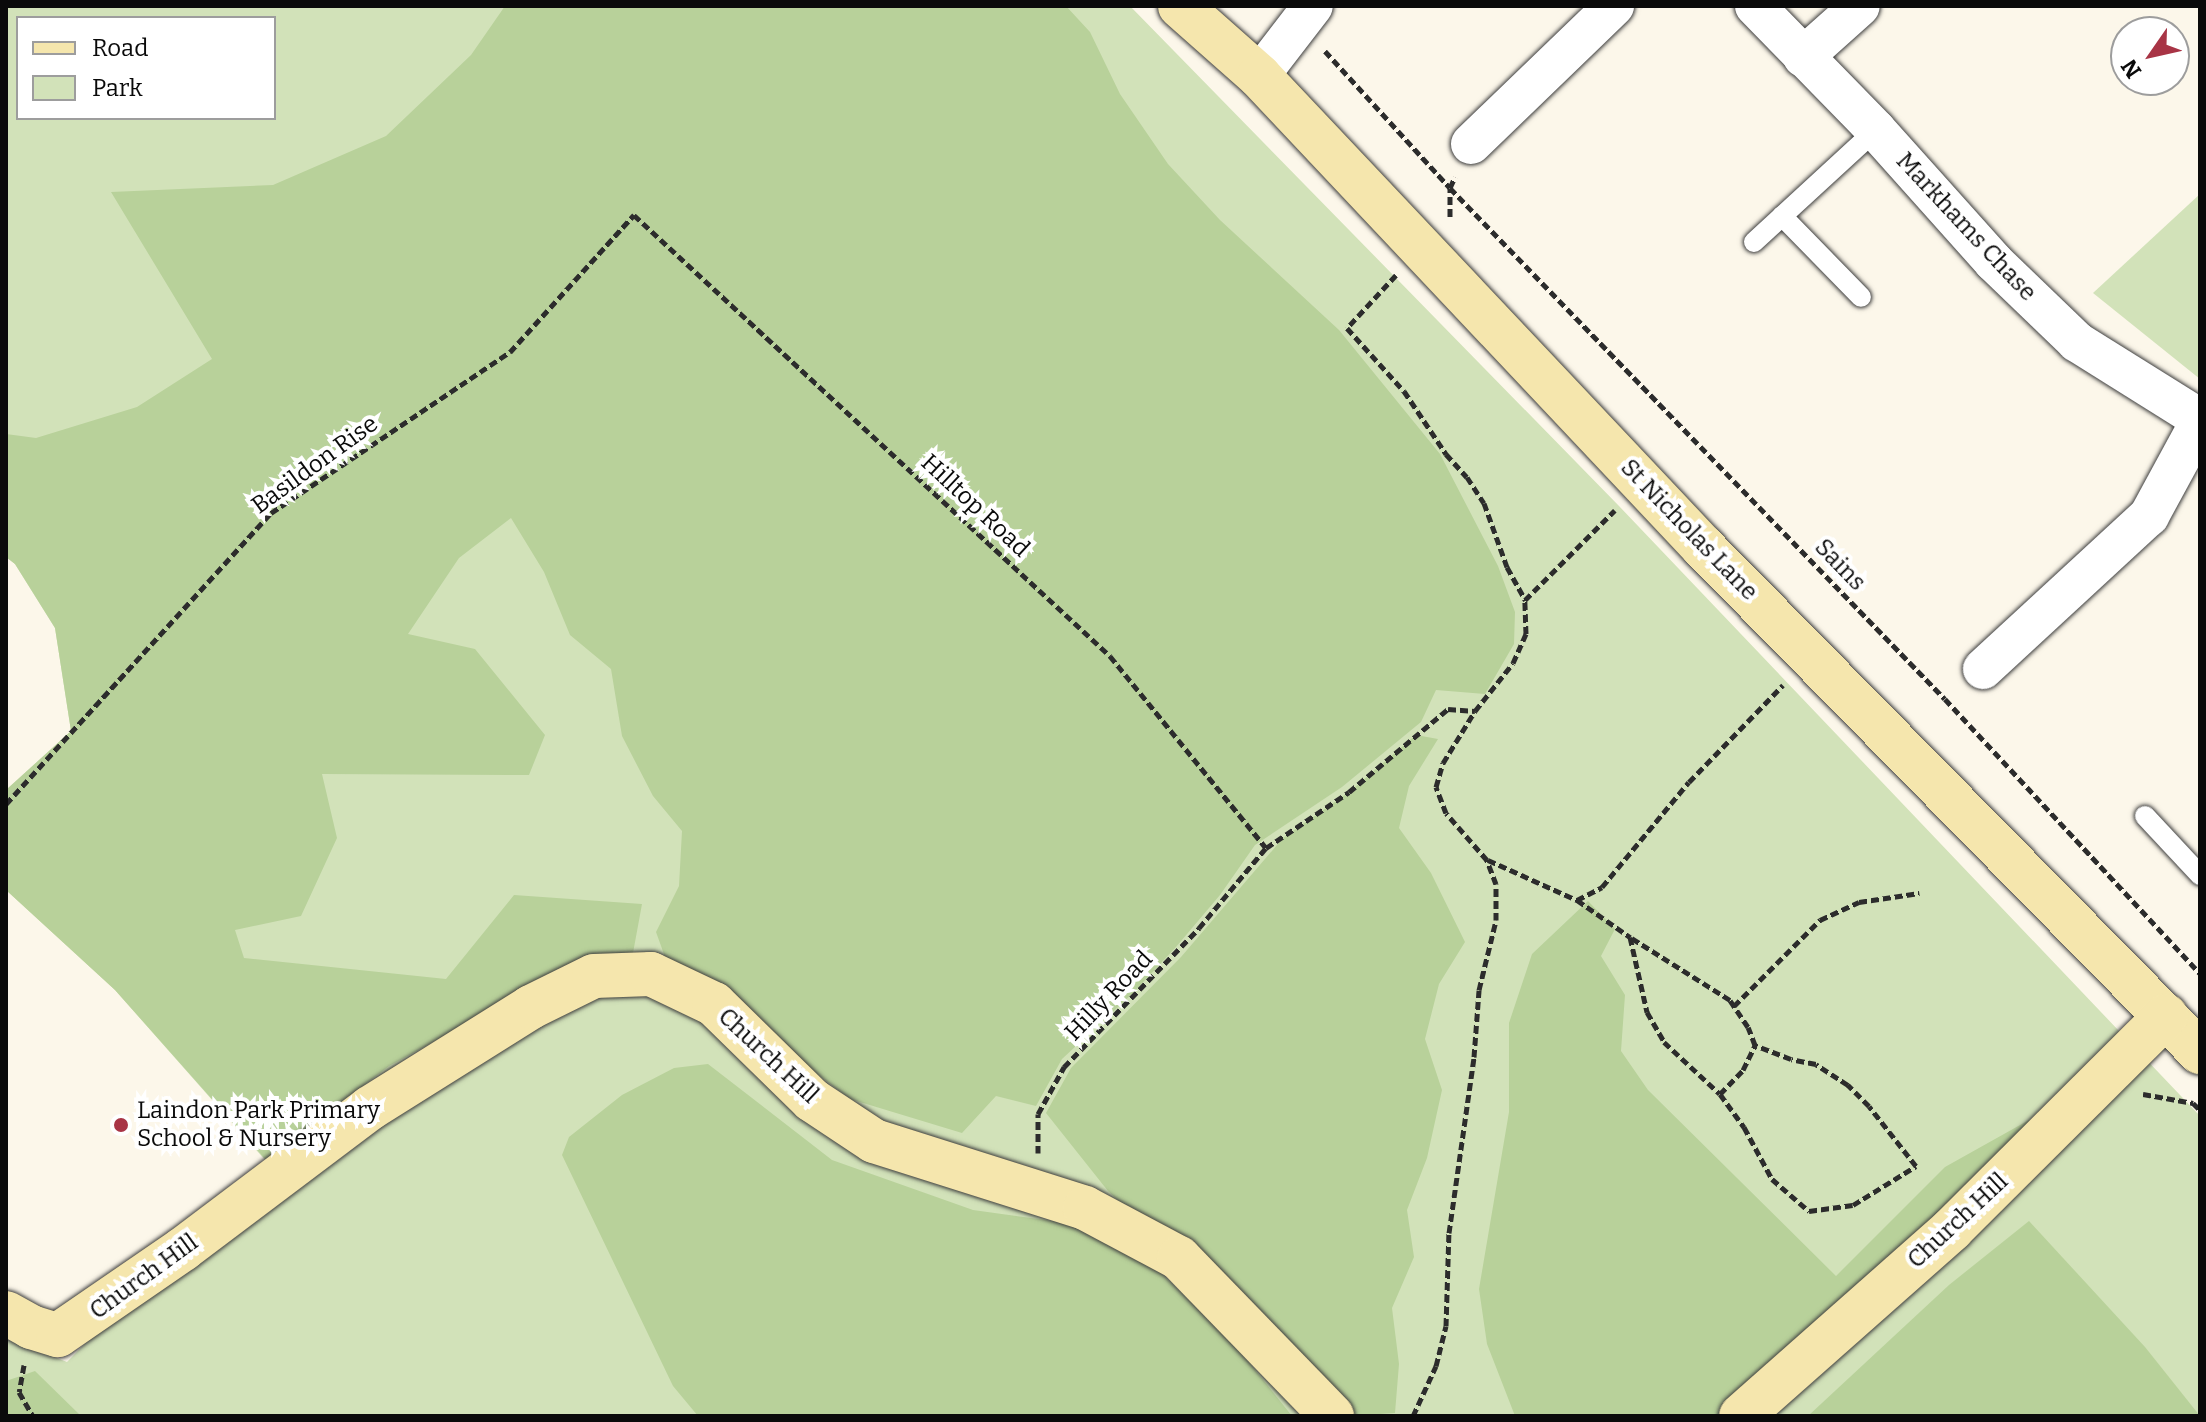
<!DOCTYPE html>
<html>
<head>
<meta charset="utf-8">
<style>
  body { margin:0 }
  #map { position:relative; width:2206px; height:1422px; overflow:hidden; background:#fcf7ea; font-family:Bitter,serif }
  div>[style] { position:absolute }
  .green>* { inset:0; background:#d2e2b9 }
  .forest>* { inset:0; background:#b8d19a }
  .path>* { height:5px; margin-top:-2.5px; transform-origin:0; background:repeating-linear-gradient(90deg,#2c2c2c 0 8px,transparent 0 12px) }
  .roads { filter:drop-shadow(0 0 2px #3d3d3d) drop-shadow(0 0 2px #3d3d3d) }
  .lane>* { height:20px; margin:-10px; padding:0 10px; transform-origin:10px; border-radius:10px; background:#fff }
  .street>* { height:40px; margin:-20px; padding:0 20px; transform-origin:20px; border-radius:20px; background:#fff }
  .secondary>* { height:44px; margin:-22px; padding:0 22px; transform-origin:22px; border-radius:22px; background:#f5e6ad }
  .dots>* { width:22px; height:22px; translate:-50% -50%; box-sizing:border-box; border:4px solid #fff; border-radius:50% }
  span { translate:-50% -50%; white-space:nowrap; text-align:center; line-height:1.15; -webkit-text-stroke:8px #fff; paint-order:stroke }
  .street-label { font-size:24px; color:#0a0a0a }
  .poi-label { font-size:24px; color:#0a0a0a }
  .left { translate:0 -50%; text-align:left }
  .frame { position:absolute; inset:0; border:8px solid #0a0a0a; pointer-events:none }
  .legend { position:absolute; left:16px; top:16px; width:260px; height:104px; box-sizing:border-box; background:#fff; border:2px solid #9d9d9d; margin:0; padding:10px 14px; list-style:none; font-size:24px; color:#0a0a0a }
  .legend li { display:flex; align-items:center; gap:16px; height:40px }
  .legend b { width:40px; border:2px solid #9d9d9d }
  .north { position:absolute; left:2110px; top:16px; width:80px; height:80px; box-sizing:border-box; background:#fff; border:2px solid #9d9d9d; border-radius:50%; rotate:236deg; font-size:22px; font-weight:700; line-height:32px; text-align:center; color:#0a0a0a }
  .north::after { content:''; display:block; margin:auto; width:28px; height:36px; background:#a83445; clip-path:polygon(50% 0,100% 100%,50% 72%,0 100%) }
</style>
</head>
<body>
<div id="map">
  <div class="green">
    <i style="clip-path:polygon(evenodd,6px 6px,1130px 6px,1619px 506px,2200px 1116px,2200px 1416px,6px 1416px,6px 1338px,67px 1362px,265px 1160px,115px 990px,6px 890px,6px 790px,71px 731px,55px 628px,15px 564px,6px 557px,6px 6px,18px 18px,274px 18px,274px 118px,18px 118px,18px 18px)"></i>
    <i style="clip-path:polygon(2200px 194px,2200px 379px,2093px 293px)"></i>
  </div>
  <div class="forest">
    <i style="clip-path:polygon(505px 6px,1066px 6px,1090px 32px,1120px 94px,1168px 164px,1220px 220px,1339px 330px,1440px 454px,1498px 566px,1515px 612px,1514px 644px,1485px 694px,1436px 690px,1421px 722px,1342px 787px,1255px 845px,1220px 895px,1176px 947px,1132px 994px,1062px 1059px,1036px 1106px,996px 1096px,962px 1133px,850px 1099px,665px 957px,656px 932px,679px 886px,682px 831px,653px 796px,622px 736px,611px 669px,570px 635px,544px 572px,511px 518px,459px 558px,408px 634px,475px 649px,545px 735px,529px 775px,322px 774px,337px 838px,301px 916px,235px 930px,244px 958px,446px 979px,514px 895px,642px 904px,633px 953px,523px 993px,389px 1066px,266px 1160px,115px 990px,6px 890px,6px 790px,71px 731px,55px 628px,15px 564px,6px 557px,6px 434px,36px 438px,137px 407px,212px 359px,111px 192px,273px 185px,386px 136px,471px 55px)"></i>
    <i style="clip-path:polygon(1416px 735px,1438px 739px,1409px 786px,1399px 828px,1431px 873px,1465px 942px,1439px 984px,1425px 1039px,1442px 1090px,1427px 1158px,1407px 1210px,1414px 1257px,1392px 1308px,1399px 1364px,1395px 1413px,1351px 1416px,1108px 1191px,1046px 1113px,1071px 1068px,1181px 957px,1283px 838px,1349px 792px)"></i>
    <i style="clip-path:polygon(1588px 901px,1615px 929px,1601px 956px,1625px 995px,1621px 1051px,1648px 1090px,1836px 1276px,1945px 1167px,2029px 1120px,2053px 1133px,1740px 1416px,1515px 1416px,1487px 1344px,1479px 1289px,1509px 1112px,1509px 1023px,1532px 954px)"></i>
    <i style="clip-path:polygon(708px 1064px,832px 1160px,973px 1210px,1075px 1224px,1156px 1268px,1235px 1345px,1292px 1416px,698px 1416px,673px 1386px,562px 1155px,569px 1137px,622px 1095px,674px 1068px)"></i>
    <i style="clip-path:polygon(2029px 1221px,2145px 1347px,2200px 1416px,1808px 1416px,1949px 1285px)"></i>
    <i style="clip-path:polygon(35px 1371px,81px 1416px,6px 1416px,6px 1381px)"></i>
  </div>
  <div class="path">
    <i style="left:1325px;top:51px;width:185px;rotate:47.6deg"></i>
    <i style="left:1450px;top:188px;width:711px;rotate:45.91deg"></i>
    <i style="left:1945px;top:699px;width:374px;rotate:47.1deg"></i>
    <i style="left:1450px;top:217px;width:29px;rotate:-90deg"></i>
    <i style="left:1450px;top:188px;width:12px;rotate:-66deg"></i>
    <i style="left:1396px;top:275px;width:72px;rotate:132.8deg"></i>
    <i style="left:1347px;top:328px;width:85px;rotate:47.9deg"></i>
    <i style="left:1404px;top:391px;width:76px;rotate:56.3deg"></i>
    <i style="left:1446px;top:454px;width:31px;rotate:48deg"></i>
    <i style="left:1467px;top:477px;width:31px;rotate:57deg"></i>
    <i style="left:1484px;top:503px;width:68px;rotate:70.2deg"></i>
    <i style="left:1507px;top:567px;width:38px;rotate:61deg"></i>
    <i style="left:6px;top:804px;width:394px;rotate:-47.7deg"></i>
    <i style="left:271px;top:513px;width:288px;rotate:-34deg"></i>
    <i style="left:510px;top:352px;width:185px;rotate:-47.9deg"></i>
    <i style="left:634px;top:215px;width:649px;rotate:42.81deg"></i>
    <i style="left:1110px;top:656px;width:247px;rotate:50.9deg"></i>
    <i style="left:1488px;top:860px;width:98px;rotate:24.2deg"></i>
    <i style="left:1577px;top:900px;width:28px;rotate:-27deg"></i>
    <i style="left:1602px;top:887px;width:136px;rotate:-50.4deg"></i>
    <i style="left:1689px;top:782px;width:135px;rotate:-45.9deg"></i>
    <i style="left:1577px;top:900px;width:65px;rotate:34.9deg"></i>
    <i style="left:1630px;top:937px;width:77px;rotate:77.2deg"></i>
    <i style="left:1647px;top:1012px;width:34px;rotate:60deg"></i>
    <i style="left:1664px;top:1042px;width:76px;rotate:42.9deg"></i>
    <i style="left:1720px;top:1094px;width:33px;rotate:-46deg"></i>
    <i style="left:1743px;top:1070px;width:28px;rotate:-64deg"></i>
    <i style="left:1755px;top:1045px;width:19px;rotate:-111deg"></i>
    <i style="left:1748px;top:1027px;width:32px;rotate:-124deg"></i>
    <i style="left:1730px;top:1000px;width:118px;rotate:-147.8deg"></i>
    <i style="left:1734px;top:1006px;width:122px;rotate:-45deg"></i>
    <i style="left:1820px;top:920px;width:43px;rotate:-24.8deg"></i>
    <i style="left:1859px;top:902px;width:61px;rotate:-8.5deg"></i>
    <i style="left:1720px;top:1094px;width:41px;rotate:54deg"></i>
    <i style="left:1744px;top:1127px;width:59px;rotate:61.7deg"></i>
    <i style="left:1772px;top:1179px;width:49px;rotate:40.9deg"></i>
    <i style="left:1809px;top:1211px;width:44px;rotate:-7.8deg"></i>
    <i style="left:1853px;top:1205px;width:74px;rotate:-31.8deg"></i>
    <i style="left:1916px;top:1166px;width:76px;rotate:-128.1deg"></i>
    <i style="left:1869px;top:1106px;width:30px;rotate:-135deg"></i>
    <i style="left:1848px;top:1085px;width:38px;rotate:-147deg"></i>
    <i style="left:1816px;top:1064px;width:25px;rotate:-169deg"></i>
    <i style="left:1791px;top:1059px;width:39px;rotate:-159deg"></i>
    <i style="left:2143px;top:1094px;width:51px;rotate:10.2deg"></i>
    <i style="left:2193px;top:1103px;width:10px;rotate:45deg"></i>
    <i style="left:1038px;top:1153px;width:39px;rotate:-90deg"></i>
    <i style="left:1038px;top:1114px;width:54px;rotate:-61deg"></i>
    <i style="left:1064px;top:1067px;width:194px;rotate:-45.8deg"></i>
    <i style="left:1199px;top:928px;width:104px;rotate:-50.1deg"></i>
    <i style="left:1266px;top:848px;width:100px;rotate:-34deg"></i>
    <i style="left:1349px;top:792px;width:129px;rotate:-40deg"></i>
    <i style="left:1448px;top:709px;width:27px;rotate:4deg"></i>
    <i style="left:1475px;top:711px;width:61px;rotate:-51.6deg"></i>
    <i style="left:1513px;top:663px;width:32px;rotate:-66deg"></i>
    <i style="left:1526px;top:634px;width:34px;rotate:-92deg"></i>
    <i style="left:1525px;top:600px;width:127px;rotate:-45deg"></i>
    <i style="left:24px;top:1365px;width:27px;rotate:100deg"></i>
    <i style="left:19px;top:1392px;width:28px;rotate:60deg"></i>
    <i style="left:1413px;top:1416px;width:55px;rotate:-65.3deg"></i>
    <i style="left:1436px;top:1366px;width:41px;rotate:-76deg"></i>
    <i style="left:1446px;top:1326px;width:93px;rotate:-88.2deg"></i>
    <i style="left:1449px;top:1233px;width:178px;rotate:-81.9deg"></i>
    <i style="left:1474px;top:1057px;width:67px;rotate:-85.7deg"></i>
    <i style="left:1479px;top:990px;width:72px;rotate:-76.3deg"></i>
    <i style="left:1496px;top:920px;width:36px;rotate:-90deg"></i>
    <i style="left:1496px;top:884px;width:26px;rotate:-111deg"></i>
    <i style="left:1487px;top:860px;width:62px;rotate:-131.1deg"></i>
    <i style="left:1446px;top:813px;width:28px;rotate:-111deg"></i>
    <i style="left:1436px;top:787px;width:25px;rotate:-74deg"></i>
    <i style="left:1443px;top:763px;width:61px;rotate:-58.4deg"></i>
  </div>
  <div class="roads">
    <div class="lane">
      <i style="left:1782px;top:216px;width:113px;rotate:45.7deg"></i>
      <i style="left:1754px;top:242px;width:166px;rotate:-42.6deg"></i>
      <i style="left:2145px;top:816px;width:81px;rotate:47deg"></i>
    </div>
    <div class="street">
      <i style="left:1755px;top:6px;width:173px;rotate:45.7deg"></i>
      <i style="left:1876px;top:130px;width:177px;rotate:48.2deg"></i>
      <i style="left:1994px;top:262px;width:115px;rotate:43.9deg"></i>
      <i style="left:2077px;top:342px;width:145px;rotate:32deg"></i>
      <i style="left:1803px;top:57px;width:76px;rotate:-41.8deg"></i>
      <i style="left:1259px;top:76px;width:88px;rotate:-52.4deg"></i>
      <i style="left:1471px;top:144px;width:199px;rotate:-44deg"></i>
      <i style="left:1983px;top:669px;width:226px;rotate:-42.7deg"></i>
      <i style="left:2149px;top:516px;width:107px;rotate:-61.5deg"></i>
    </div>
    <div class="secondary">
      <i style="left:1180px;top:6px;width:106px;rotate:41.5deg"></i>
      <i style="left:1259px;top:76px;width:647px;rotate:46.69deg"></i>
      <i style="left:1703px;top:547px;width:709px;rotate:45.46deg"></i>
      <i style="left:6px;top:1313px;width:29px;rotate:29deg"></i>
      <i style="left:31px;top:1327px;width:28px;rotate:17deg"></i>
      <i style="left:58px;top:1335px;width:152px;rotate:-34.5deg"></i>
      <i style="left:183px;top:1249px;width:234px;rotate:-37deg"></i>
      <i style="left:370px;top:1108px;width:190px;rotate:-32.1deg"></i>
      <i style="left:531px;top:1007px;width:70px;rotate:-26.2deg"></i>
      <i style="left:594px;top:976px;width:57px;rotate:-2deg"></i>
      <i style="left:651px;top:974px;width:70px;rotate:25.5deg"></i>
      <i style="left:714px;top:1004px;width:137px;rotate:44.4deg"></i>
      <i style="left:812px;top:1100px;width:74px;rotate:33.5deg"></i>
      <i style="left:874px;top:1141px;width:221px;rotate:17.6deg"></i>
      <i style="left:1085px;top:1208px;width:106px;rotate:28deg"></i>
      <i style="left:1179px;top:1258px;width:220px;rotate:45.9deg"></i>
      <i style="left:1741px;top:1416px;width:282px;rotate:-41.5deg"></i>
      <i style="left:1952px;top:1229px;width:302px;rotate:-44.9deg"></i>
    </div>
  </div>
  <div class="dots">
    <i style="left:121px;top:1125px;background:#a83445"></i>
  </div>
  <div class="street-label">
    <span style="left:1966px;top:227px;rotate:47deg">Markhams Chase</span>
    <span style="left:315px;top:465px;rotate:-36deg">Basildon Rise</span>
    <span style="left:975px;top:506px;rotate:43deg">Hilltop Road</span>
    <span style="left:1689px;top:530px;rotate:46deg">St Nicholas Lane</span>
    <span style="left:1840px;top:565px;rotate:46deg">Sains</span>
    <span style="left:1109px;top:996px;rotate:-46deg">Hilly Road</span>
    <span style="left:768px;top:1056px;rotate:43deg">Church Hill</span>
    <span style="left:1958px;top:1221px;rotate:-43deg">Church Hill</span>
    <span style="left:144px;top:1277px;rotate:-36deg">Church Hill</span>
  </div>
  <div class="poi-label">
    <span class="left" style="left:137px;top:1125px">Laindon Park Primary<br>School &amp; Nursery</span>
  </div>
  <div class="frame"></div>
  <ul class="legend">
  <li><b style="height:10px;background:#f5e6ad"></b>Road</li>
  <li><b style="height:22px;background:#d2e2b9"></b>Park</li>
  </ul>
  <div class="north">N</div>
</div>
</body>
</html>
